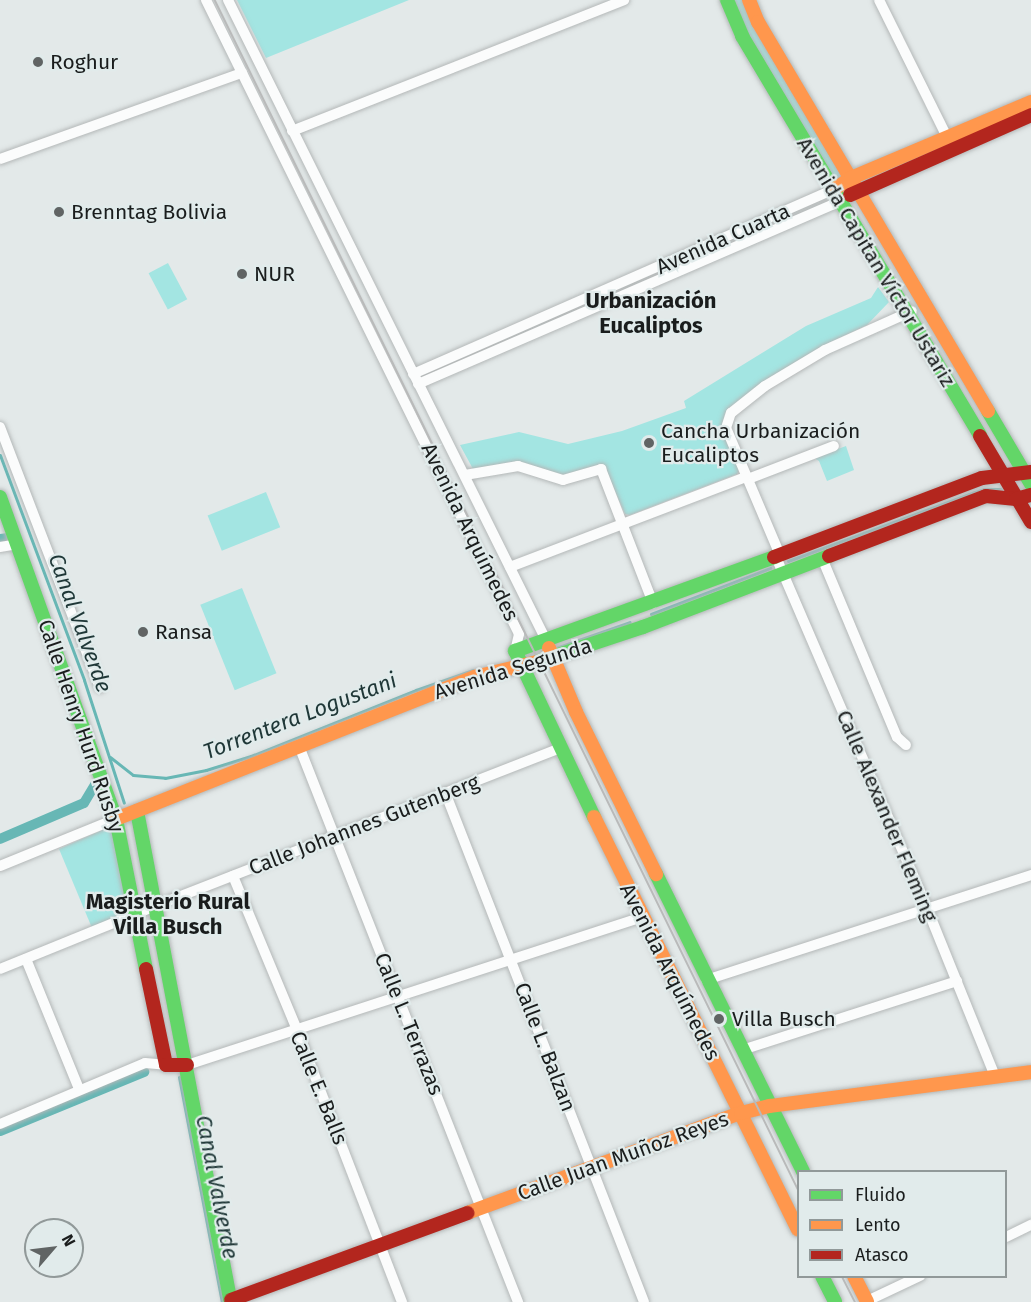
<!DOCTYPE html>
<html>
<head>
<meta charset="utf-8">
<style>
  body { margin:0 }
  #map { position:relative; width:1031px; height:1302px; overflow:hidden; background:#e3e9e9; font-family:"Fira Sans",sans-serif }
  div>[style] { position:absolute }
  .green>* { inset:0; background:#a3e5e2; transform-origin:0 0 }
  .stream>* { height:3px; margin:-1.5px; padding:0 1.5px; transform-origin:1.5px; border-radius:1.5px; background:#67b7b5 }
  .canal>* { height:10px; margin:-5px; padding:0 5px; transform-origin:5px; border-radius:5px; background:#67b7b5 }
  .roads { filter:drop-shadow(0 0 2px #b4b8b8) drop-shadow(0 0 2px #b4b8b8) }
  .street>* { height:10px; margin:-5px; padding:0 5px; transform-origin:5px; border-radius:5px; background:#fbfcfc }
  .fast>* { height:14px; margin:-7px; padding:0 7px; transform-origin:7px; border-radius:7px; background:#63d668 }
  .slow>* { height:14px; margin:-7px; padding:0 7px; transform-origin:7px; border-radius:7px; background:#ff974d }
  .jam>* { height:14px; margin:-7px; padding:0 7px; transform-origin:7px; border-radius:7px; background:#b3261e }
  .tram>* { height:1.5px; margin:-0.75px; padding:0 0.75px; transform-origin:0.75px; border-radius:0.75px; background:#b9baba }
  .dots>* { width:16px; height:16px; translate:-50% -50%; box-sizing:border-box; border:3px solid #e1ebeb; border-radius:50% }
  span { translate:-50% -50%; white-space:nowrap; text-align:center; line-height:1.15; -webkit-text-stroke:4.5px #e1ebeb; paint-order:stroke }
  .poi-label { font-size:21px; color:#1a1d1d }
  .left { translate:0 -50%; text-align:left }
  .street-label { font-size:21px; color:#1a1d1d }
  .neighbourhood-label { font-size:22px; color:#1a1d1d; font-weight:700 }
  .water-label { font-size:22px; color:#1f3737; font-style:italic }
  .legend { position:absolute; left:797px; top:1170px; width:210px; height:108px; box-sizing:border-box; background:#e1ebeb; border:2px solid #919999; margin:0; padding:8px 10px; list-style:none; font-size:18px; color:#1a1d1d }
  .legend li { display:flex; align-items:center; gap:12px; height:30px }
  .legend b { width:30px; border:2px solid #919999 }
  .north { position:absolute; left:24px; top:1218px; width:60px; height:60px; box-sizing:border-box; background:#e1ebeb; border:2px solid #919999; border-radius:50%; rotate:62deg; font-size:16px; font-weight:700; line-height:24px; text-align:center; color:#1a1d1d }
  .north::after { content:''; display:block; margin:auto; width:21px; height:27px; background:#606464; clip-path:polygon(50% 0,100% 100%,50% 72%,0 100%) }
</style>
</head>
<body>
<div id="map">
  <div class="green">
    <i style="clip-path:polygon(237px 0,409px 0,266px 58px)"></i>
    <i style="clip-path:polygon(733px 0,743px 0,843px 176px,836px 183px,748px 36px)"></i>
    <i style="left:168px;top:263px;width:41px;height:22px;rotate:62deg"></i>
    <i style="clip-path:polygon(878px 287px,889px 302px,867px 325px,829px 343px,730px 407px,725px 413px,722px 429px,739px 470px,737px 474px,630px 515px,625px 514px,603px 464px,563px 476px,512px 462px,473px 469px,460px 445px,519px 432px,568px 444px,622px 431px,686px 408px,684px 401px,806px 326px,871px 298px)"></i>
    <i style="clip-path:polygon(846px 446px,854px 470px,827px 481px,819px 461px,814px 458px)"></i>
    <i style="left:266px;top:492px;width:38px;height:63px;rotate:68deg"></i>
    <i style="left:242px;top:588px;width:92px;height:45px;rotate:68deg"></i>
    <i style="clip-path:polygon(107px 828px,113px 828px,130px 906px,126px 914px,92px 928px,59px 849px)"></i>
  </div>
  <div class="stream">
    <i style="left:0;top:455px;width:240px;rotate:69.5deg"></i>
    <i style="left:84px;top:680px;width:129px;rotate:72deg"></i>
    <i style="left:788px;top:561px;width:199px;rotate:-20.3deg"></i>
    <i style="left:975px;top:492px;width:9px;rotate:-18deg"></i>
    <i style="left:984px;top:489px;width:17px"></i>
    <i style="left:651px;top:614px;width:128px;rotate:-21.1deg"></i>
    <i style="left:556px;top:648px;width:78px;rotate:-19.4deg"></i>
    <i style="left:110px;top:757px;width:29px;rotate:38deg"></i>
    <i style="left:133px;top:775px;width:32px;rotate:5deg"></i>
    <i style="left:165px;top:778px;width:42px;rotate:-11deg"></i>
    <i style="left:206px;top:770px;width:47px;rotate:-17.3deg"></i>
    <i style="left:251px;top:756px;width:178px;rotate:-21.8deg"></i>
    <i style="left:416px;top:690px;width:60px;rotate:-19.3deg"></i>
    <i style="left:179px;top:1077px;width:229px;rotate:79.2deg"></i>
  </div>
  <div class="canal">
    <i style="left:0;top:539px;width:8px;rotate:-7deg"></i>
    <i style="left:0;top:839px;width:91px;rotate:-23.2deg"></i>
    <i style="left:84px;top:803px;width:23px;rotate:-59deg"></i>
    <i style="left:0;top:1131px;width:156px;rotate:-22.3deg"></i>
  </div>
  <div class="roads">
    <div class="street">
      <i style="left:206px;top:0;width:707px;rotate:63.72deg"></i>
      <i style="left:519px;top:634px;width:17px;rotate:103deg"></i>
      <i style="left:228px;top:0;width:717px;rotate:63.58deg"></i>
      <i style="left:879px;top:0;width:153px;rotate:63.6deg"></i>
      <i style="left:292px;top:131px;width:357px;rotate:-21.5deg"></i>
      <i style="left:0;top:159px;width:257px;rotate:-19.6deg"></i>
      <i style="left:413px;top:374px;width:459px;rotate:-23.7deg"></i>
      <i style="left:418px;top:384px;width:460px;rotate:-23.4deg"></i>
      <i style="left:0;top:427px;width:279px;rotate:69deg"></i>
      <i style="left:465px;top:475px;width:54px;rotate:-9.6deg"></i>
      <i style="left:518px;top:466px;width:47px;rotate:17.3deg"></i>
      <i style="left:563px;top:480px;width:40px;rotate:-16deg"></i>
      <i style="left:601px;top:469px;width:144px;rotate:68.8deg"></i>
      <i style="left:748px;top:479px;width:92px;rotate:-21deg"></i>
      <i style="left:0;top:547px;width:18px;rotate:-9deg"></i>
      <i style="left:780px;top:555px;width:138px;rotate:-113deg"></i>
      <i style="left:726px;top:428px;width:16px;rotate:-72deg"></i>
      <i style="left:731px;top:413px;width:43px;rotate:-38.5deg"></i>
      <i style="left:765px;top:386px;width:70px;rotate:-31deg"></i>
      <i style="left:825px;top:350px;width:95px;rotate:-24.1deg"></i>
      <i style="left:776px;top:557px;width:382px;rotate:66.7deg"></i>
      <i style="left:927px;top:908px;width:181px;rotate:68deg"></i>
      <i style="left:822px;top:558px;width:194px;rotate:67.3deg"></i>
      <i style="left:897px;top:737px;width:12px;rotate:42deg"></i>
      <i style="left:510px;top:567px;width:253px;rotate:-20.9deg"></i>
      <i style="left:299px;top:746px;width:598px;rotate:68.5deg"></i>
      <i style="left:445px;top:792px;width:547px;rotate:68.68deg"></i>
      <i style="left:0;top:866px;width:125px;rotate:-22.1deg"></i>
      <i style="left:233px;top:876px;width:167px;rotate:67.4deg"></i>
      <i style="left:297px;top:1030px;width:292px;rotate:68.9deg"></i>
      <i style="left:26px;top:959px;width:140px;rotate:67.8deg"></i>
      <i style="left:0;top:969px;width:167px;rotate:-22.1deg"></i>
      <i style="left:155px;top:906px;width:436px;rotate:-21.3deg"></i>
      <i style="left:706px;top:980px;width:342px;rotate:-17.9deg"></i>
      <i style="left:742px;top:1050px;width:226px;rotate:-17.8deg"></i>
      <i style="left:187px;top:1065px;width:478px;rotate:-18deg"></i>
      <i style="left:0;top:1124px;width:157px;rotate:-22.8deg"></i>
      <i style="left:145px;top:1063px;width:21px;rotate:5deg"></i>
      <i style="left:1006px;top:1237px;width:28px;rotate:-26deg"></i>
      <i style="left:867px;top:1301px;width:59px;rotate:-25.3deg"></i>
    </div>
    <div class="fast">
      <i style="left:727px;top:0;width:39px;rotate:67deg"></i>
      <i style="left:742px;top:36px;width:465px;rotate:59.2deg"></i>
      <i style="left:988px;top:411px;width:85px;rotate:59.5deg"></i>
      <i style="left:0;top:497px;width:342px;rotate:70.2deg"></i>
      <i style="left:116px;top:819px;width:153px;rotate:78.7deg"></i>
      <i style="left:537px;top:662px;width:112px;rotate:-18.3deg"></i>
      <i style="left:643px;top:627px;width:199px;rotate:-20.9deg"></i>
      <i style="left:137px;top:811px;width:500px;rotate:79.2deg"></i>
      <i style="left:594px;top:817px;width:184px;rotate:-115.4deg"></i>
      <i style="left:515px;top:651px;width:276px;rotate:-19.9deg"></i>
      <i style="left:656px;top:874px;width:332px;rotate:63.7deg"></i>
      <i style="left:822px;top:1276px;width:29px;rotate:63deg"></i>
    </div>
    <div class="slow">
      <i style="left:749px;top:0;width:24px;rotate:68deg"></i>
      <i style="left:758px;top:22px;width:452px;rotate:59.4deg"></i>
      <i style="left:833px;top:190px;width:22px;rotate:-34deg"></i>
      <i style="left:851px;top:178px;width:195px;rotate:-22.9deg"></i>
      <i style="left:549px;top:648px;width:69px;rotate:67.1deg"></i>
      <i style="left:576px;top:712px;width:181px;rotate:63.7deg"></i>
      <i style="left:594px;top:817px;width:460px;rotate:63.7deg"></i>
      <i style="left:116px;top:819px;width:386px;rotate:-21.6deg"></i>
      <i style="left:475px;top:677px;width:64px;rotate:-13.6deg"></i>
      <i style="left:467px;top:1213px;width:292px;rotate:-20.1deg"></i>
      <i style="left:741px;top:1113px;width:30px;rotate:-14deg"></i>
      <i style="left:770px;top:1106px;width:263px;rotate:-7.4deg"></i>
      <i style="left:854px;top:1276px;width:29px;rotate:63deg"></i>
    </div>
    <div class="jam">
      <i style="left:850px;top:195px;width:198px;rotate:-23.8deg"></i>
      <i style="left:980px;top:436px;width:100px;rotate:59.3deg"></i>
      <i style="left:829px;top:556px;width:168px;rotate:-20.9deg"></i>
      <i style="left:986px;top:496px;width:30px;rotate:6deg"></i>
      <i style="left:1016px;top:499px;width:16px;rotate:-15deg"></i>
      <i style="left:774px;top:557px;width:222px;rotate:-20.8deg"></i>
      <i style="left:982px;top:478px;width:49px;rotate:-7deg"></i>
      <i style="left:146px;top:969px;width:98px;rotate:78.2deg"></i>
      <i style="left:166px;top:1065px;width:21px"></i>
      <i style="left:231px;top:1300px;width:252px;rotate:-20.2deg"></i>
    </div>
  </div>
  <div class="tram">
    <i style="left:215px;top:0;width:1324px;rotate:63.88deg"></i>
    <i style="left:842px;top:1276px;width:29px;rotate:63deg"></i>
  </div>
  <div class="dots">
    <i style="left:38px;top:62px;background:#606464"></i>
    <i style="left:59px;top:212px;background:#606464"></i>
    <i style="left:242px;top:274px;background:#606464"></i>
    <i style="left:649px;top:443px;background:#606464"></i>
    <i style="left:143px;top:632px;background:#606464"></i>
    <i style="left:719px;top:1019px;background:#606464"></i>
  </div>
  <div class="poi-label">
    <span class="left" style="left:50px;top:62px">Roghur</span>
    <span class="left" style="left:71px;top:212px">Brenntag Bolivia</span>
    <span class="left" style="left:254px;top:274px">NUR</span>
    <span class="left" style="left:661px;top:443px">Cancha Urbanización<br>Eucaliptos</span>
    <span class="left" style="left:155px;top:632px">Ransa</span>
    <span class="left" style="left:732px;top:1019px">Villa Busch</span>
  </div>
  <div class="street-label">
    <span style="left:723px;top:239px;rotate:-24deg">Avenida Cuarta</span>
    <span style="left:876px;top:262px;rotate:59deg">Avenida Capitan Víctor Ustariz</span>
    <span style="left:470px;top:532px;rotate:64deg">Avenida Arquímedes</span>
    <span style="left:513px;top:669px;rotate:-17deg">Avenida Segunda</span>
    <span style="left:81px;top:726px;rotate:71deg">Calle Henry Hurd Rusby</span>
    <span style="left:887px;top:816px;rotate:67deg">Calle Alexander Fleming</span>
    <span style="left:364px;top:825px;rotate:-21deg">Calle Johannes Gutenberg</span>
    <span style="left:670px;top:972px;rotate:63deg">Avenida Arquímedes</span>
    <span style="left:409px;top:1024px;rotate:68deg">Calle L. Terrazas</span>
    <span style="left:545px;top:1047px;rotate:69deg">Calle L. Balzan</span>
    <span style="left:319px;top:1088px;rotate:68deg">Calle E. Balls</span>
    <span style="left:623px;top:1156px;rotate:-20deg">Calle Juan Muñoz Reyes</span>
  </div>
  <div class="neighbourhood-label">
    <span style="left:651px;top:313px">Urbanización<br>Eucaliptos</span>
    <span style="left:168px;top:914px">Magisterio Rural<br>Villa Busch</span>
  </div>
  <div class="water-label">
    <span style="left:80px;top:623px;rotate:70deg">Canal Valverde</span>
    <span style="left:300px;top:716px;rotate:-21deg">Torrentera Logustani</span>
    <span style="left:217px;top:1187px;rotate:79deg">Canal Valverde</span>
  </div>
  <ul class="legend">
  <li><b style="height:8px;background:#63d668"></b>Fluido</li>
  <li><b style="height:8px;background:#ff974d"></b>Lento</li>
  <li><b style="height:8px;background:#b3261e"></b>Atasco</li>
  </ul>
  <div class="north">N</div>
</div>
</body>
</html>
